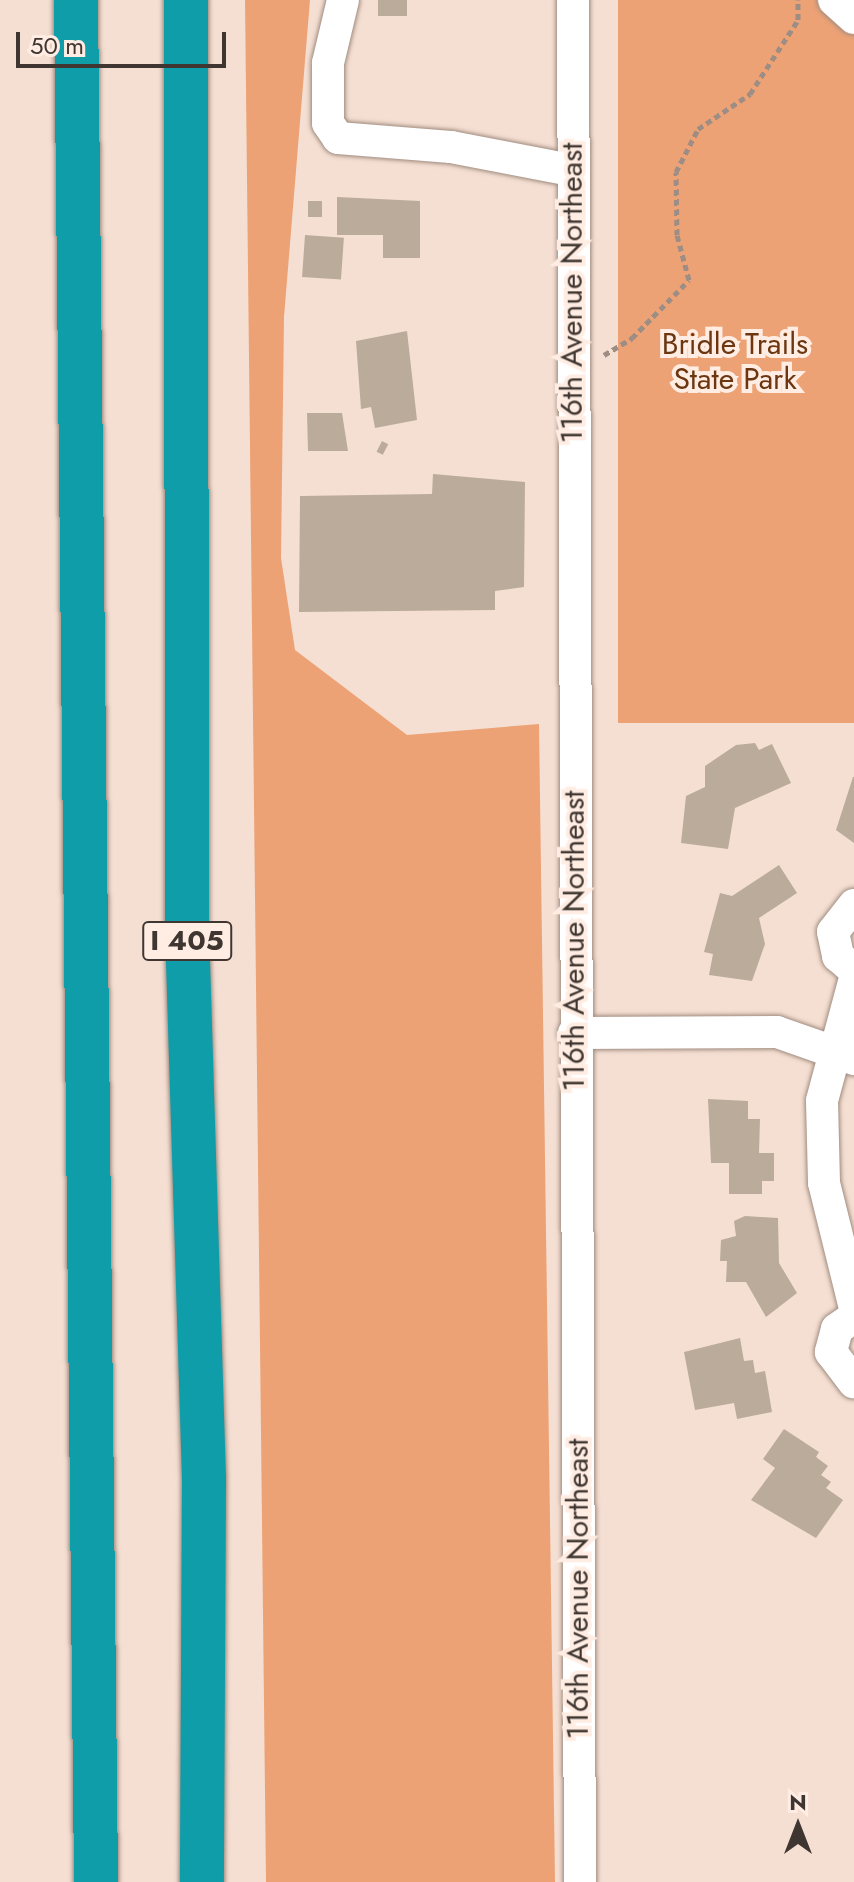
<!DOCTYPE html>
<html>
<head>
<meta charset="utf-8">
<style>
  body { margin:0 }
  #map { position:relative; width:854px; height:1882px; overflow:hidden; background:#f5dfd2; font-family:Jost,sans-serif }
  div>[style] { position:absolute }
  .green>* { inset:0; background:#eca275; transform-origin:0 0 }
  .building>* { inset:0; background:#bbab9a; transform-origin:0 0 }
  .path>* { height:5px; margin-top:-2.5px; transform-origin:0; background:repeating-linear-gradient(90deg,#9d8d84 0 6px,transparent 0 10px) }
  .roads { filter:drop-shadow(0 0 2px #a08c80) drop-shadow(0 0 2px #a08c80) }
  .minor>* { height:32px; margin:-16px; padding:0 16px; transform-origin:16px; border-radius:16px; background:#fff }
  .highway>* { height:44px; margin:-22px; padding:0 22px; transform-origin:22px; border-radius:22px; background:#0f9da9 }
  span { translate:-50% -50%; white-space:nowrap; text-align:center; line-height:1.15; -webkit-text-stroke:8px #ffede3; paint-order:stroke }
  .shield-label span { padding:2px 6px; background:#ffede3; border:2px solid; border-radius:6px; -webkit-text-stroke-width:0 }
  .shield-label { font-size:28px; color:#3f3631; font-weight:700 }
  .street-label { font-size:30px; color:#3f3631 }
  .park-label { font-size:30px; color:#6b3610 }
  .north { position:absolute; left:758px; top:1786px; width:80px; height:80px; -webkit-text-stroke:6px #ffede3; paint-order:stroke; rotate:0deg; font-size:22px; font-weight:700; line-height:32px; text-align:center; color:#3f3631 }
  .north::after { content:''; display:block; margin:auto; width:28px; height:36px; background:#3f3631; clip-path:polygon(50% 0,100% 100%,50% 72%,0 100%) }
  .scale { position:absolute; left:16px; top:32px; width:210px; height:36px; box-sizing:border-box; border:4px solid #3f3631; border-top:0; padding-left:10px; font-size:24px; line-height:28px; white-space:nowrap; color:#3f3631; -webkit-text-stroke:6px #ffede3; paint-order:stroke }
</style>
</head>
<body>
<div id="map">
  <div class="green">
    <i style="clip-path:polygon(245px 0,310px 0,284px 317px,281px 558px,295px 650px,407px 735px,539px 724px,555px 1882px,266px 1882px)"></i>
    <i style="left:618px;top:0;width:236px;height:723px"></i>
  </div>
  <div class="building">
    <i style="left:378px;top:0;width:29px;height:16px"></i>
    <i style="clip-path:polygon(337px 197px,420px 201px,420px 258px,383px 258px,383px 235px,337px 235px)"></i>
    <i style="left:308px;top:201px;width:14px;height:16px"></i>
    <i style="left:305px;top:235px;width:39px;height:42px;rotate:4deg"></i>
    <i style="clip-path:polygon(407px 331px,417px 420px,375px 428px,371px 407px,361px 409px,356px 341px)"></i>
    <i style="clip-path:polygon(307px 413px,342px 413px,348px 451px,308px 451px)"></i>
    <i style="left:382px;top:441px;width:7px;height:12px;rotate:27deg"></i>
    <i style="clip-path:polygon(433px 474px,525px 482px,524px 587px,495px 591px,495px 610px,299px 612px,300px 496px,432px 494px)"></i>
    <i style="clip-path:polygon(755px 743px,759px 750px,772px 744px,791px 783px,735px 808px,728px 849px,681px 843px,686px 796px,705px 787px,705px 766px,736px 745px)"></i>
    <i style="clip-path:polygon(853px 777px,854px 777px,854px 843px,836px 830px)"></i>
    <i style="clip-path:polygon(779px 865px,797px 893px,759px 918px,765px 944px,752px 981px,709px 975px,713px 954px,704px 952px,720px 893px,732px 896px)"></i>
    <i style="clip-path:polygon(708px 1099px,748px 1101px,748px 1119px,760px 1119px,759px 1153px,774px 1153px,774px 1181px,762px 1181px,762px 1194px,729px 1194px,729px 1163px,711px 1163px)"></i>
    <i style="clip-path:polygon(745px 1216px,778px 1218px,779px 1263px,797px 1293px,766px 1317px,746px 1282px,726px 1282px,727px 1261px,720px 1261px,721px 1240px,736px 1236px,734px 1221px)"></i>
    <i style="clip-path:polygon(740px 1338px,744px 1361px,753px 1360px,755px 1373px,765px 1371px,772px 1412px,737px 1419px,734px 1403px,695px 1410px,684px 1352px)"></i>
    <i style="clip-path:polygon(784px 1429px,819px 1452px,816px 1457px,828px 1466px,821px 1475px,831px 1482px,826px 1488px,843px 1500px,816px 1538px,751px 1500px,775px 1468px,763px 1459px)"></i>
  </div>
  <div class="path">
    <i style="left:604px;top:355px;width:33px;rotate:-31deg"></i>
    <i style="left:632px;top:338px;width:81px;rotate:-45.5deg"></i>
    <i style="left:689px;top:280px;width:47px;rotate:-104.9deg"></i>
    <i style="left:677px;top:235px;width:63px;rotate:-90.9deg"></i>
    <i style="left:676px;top:172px;width:48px;rotate:-62.9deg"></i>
    <i style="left:698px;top:129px;width:63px;rotate:-33.9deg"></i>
    <i style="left:750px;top:94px;width:88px;rotate:-57deg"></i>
    <i style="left:798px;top:20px;width:20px;rotate:-90deg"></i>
  </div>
  <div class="roads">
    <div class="minor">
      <i style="left:343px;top:0;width:65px;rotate:103.4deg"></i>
      <i style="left:328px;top:63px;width:60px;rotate:90deg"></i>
      <i style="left:328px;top:123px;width:18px;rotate:56deg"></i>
      <i style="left:338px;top:138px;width:113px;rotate:4.6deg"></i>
      <i style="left:451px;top:147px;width:122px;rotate:10.9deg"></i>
      <i style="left:573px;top:0;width:1882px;rotate:89.79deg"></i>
      <i style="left:834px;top:0;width:27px;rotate:42deg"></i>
      <i style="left:854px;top:905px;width:34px;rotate:128deg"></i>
      <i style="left:833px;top:932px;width:25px;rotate:78deg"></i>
      <i style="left:838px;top:956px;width:21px;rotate:41deg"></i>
      <i style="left:854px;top:982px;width:123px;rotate:105.1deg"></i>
      <i style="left:822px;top:1101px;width:82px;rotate:88.6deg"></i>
      <i style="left:824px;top:1183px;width:125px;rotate:76.1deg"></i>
      <i style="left:574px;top:1033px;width:203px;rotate:-0.3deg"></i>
      <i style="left:777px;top:1032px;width:82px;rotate:19.3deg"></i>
      <i style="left:854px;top:1317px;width:21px;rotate:145deg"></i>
      <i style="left:837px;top:1329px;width:24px;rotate:105deg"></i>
      <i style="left:831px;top:1352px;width:38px;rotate:53deg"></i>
    </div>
    <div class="highway">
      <i style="left:76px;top:0;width:1882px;rotate:89.39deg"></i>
      <i style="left:186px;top:0;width:929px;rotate:89.94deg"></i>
      <i style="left:187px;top:929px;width:550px;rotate:88.23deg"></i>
      <i style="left:204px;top:1479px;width:403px;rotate:90.3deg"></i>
    </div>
  </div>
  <div class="shield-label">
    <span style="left:187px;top:941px">I 405</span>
  </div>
  <div class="street-label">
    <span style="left:572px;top:293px;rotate:-90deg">116th Avenue Northeast</span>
    <span style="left:574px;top:941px;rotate:-90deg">116th Avenue Northeast</span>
    <span style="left:578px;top:1589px;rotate:-90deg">116th Avenue Northeast</span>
  </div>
  <div class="park-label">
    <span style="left:735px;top:361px">Bridle Trails<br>State Park</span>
  </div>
  <div class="north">N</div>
  <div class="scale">50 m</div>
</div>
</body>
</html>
